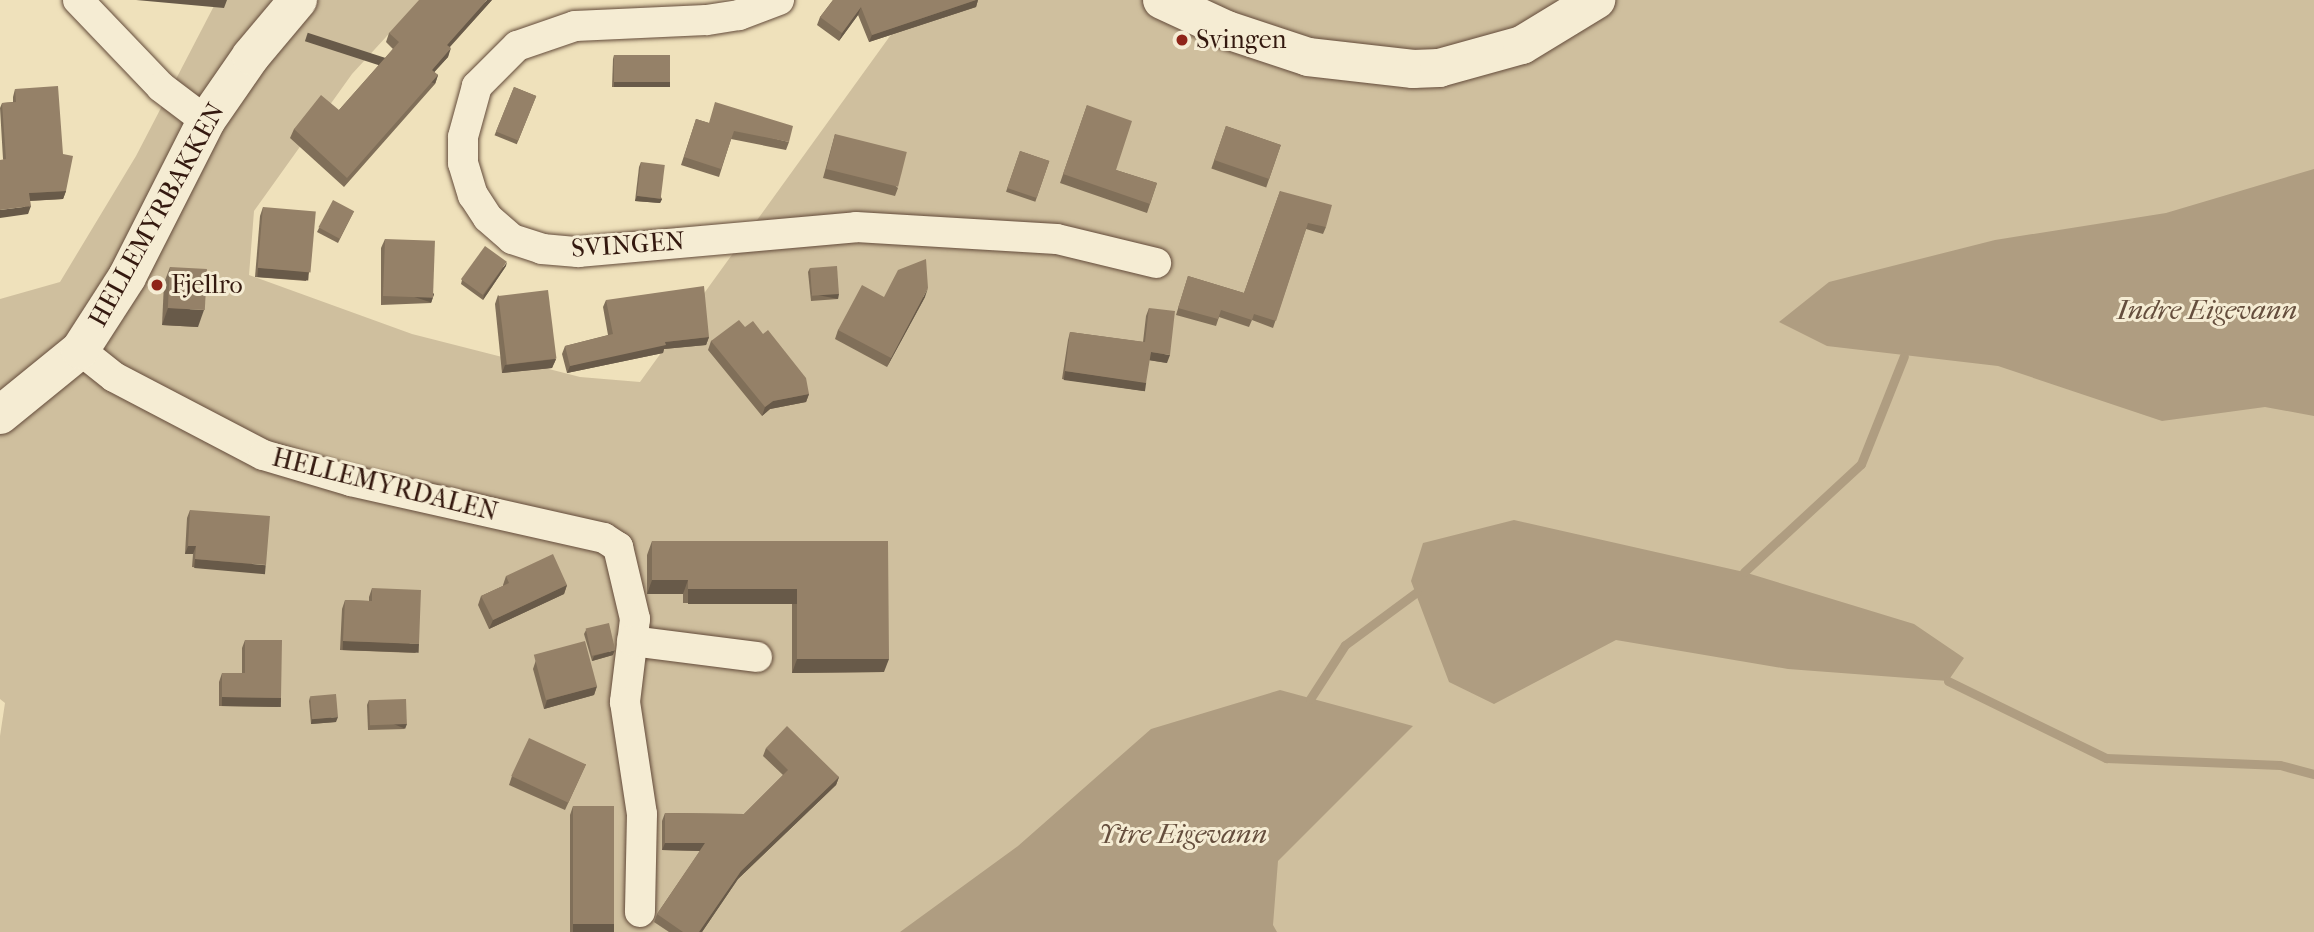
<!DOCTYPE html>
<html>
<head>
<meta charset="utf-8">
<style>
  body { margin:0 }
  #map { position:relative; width:2314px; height:932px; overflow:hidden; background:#efe1bb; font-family:"IM FELL French Canon",serif }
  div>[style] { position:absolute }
  .green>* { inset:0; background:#cfbf9e }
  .water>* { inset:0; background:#af9d81 }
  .stream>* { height:9px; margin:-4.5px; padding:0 4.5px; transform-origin:4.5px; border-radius:4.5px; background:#af9d81 }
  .roads { filter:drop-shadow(0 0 2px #634b3a) drop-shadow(0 0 2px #634b3a) }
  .street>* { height:30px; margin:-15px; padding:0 15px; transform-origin:15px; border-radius:15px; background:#f5ecd3 }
  .secondary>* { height:38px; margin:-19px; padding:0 19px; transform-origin:19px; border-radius:19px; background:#f5ecd3 }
  .wall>* { inset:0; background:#806f59; transform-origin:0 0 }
  .shaded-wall>* { inset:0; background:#685a49; transform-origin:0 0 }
  .building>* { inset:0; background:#958168; transform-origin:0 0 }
  .dots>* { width:19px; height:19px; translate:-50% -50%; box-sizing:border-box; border:4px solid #f5ecd3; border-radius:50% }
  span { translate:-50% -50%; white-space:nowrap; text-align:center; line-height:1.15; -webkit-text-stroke:6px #f5ecd3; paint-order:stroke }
  .poi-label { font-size:26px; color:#34190f }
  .left { translate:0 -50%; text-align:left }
  .street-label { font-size:26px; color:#34190f }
  .water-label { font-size:28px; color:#654e3d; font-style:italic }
</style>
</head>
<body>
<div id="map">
  <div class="green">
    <i style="clip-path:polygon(212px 0,420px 0,352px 74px,254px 211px,249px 275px,412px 334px,580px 377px,640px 382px,916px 0,2314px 0,2314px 932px,0 932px,0 736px,5px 703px,0 699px,0 299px,60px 282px,136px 156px,215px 4px)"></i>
  </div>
  <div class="water">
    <i style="clip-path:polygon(2314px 169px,2314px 416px,2265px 407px,2162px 421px,1998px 366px,1827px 346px,1779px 322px,1829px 282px,1995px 240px,2166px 213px)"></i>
    <i style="clip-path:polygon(1514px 520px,1744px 572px,1914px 624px,1964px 658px,1948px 681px,1788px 669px,1616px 640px,1494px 704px,1449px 682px,1411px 581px,1423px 543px)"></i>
    <i style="clip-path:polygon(1280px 690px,1413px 726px,1278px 861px,1273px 925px,1277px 932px,900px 932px,1018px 846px,1151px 729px)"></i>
  </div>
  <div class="stream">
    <i style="left:1744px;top:572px;width:159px;rotate:-42.7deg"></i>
    <i style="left:1861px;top:464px;width:116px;rotate:-68.3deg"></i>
    <i style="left:1948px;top:681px;width:176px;rotate:26deg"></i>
    <i style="left:2106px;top:758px;width:174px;rotate:2.3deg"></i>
    <i style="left:2280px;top:765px;width:35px;rotate:15deg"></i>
    <i style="left:1310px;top:699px;width:64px;rotate:-57.1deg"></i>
    <i style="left:1345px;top:645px;width:89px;rotate:-36.4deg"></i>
  </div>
  <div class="roads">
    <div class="street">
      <i style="left:78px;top:0;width:120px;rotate:46.3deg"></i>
      <i style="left:161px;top:87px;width:56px;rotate:37.1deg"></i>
      <i style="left:779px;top:0;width:43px;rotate:159.4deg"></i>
      <i style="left:739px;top:15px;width:33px;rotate:171deg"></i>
      <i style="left:706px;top:20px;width:131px;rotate:177.4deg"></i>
      <i style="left:575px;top:26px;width:61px;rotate:161deg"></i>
      <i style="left:517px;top:46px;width:57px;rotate:135deg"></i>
      <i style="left:477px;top:86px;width:53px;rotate:105.4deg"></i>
      <i style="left:463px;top:137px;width:26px;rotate:90deg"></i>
      <i style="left:463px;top:163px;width:34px;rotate:73deg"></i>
      <i style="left:473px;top:195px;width:27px;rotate:57deg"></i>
      <i style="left:488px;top:218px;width:32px;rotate:41deg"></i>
      <i style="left:512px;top:239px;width:32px;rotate:18deg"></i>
      <i style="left:542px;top:249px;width:36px;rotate:5deg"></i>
      <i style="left:578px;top:252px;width:279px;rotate:-5.1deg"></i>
      <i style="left:856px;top:227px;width:201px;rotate:3.4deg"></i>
      <i style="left:1057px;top:239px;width:102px;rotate:13.6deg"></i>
      <i style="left:80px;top:350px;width:43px;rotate:38.5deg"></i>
      <i style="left:114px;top:377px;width:168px;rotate:27.6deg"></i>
      <i style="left:263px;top:455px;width:92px;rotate:16.5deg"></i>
      <i style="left:351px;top:481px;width:259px;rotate:12.7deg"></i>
      <i style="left:604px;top:538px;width:17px;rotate:33deg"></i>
      <i style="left:618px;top:547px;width:74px;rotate:76.7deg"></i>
      <i style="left:635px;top:619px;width:84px;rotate:96.9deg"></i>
      <i style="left:625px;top:702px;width:113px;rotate:81.4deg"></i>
      <i style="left:642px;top:814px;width:98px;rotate:91.2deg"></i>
      <i style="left:632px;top:641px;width:126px;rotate:7.3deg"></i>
    </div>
    <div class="secondary">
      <i style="left:1162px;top:0;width:72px;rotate:24.8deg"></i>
      <i style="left:1227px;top:30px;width:85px;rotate:18.4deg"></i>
      <i style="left:1308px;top:57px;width:106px;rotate:6.5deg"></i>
      <i style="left:1413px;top:69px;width:26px;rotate:-2deg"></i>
      <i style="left:1439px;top:68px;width:86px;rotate:-15.5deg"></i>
      <i style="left:1522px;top:45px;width:87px;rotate:-31.3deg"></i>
      <i style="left:0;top:415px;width:103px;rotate:-39.1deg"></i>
      <i style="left:80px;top:350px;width:87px;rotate:-57.2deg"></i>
      <i style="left:127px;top:277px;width:175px;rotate:-63.1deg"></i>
      <i style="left:206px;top:121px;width:79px;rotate:-55.3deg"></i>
      <i style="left:251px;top:56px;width:73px;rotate:-50deg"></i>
    </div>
  </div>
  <div class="wall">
    <i style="clip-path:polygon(492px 0,450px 47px,448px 57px,434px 72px,438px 75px,435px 84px,344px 187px,290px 138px,294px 129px,339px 110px,393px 49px,386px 42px,389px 33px)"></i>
    <i style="clip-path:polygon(833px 0,978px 0,976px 7px,869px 42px,858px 15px,839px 41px,817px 25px,820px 17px)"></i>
    <i style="clip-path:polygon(614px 55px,670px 82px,668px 87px,612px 87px,613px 59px)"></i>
    <i style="left:514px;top:87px;width:24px;height:52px;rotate:22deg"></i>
    <i style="clip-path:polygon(15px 89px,66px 191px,63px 199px,30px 201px,28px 214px,3px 159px,0 108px,2px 103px,13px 102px,13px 97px)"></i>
    <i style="clip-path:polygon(1087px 105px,1116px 170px,1157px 183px,1147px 213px,1060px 183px)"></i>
    <i style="clip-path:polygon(696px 119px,709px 123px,789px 142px,786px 150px,731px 139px,719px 177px,681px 165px)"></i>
    <i style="left:1226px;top:126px;width:58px;height:45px;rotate:19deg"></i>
    <i style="clip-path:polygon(835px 134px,898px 188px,895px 196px,823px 178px)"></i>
    <i style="left:1020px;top:151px;width:31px;height:43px;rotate:19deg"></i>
    <i style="clip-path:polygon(641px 162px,662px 199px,660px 203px,635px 201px,639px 167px)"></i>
    <i style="clip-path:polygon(1280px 191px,1326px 227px,1323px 234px,1306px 229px,1273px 328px,1252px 320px,1249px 327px,1219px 317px,1216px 326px,1176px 315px,1188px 276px,1244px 293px)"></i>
    <i style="clip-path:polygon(263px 207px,309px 272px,306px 281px,255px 277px,260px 216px)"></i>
    <i style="clip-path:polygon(354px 211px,338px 243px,317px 232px,319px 228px)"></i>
    <i style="clip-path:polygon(385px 239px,434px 294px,431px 303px,381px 305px,381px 248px)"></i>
    <i style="clip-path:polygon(506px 266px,483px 300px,461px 284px,462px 280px)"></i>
    <i style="clip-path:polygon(170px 267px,198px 327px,162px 325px,164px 283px)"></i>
    <i style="clip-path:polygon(810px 268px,838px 299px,811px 301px,808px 272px)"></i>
    <i style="clip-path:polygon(498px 295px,556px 359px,552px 368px,502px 373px,495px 304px)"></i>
    <i style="clip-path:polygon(884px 297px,925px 297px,887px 367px,835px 339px,838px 330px)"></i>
    <i style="clip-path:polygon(606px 300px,709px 337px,706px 345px,664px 349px,663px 353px,567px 373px,562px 354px,565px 346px,608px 335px,603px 307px)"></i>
    <i style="clip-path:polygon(1149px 308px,1167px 363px,1149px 360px,1144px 391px,1062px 379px,1068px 340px,1070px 332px,1143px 342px,1146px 316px)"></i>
    <i style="clip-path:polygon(745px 327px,809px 394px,806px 402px,770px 409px,762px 416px,708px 350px,711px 341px)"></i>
    <i style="clip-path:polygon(190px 510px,263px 573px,192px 567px,193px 554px,185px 554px,187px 518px)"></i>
    <i style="clip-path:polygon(652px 541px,888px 541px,884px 672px,792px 673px,792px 603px,683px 603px,683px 594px,647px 594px,647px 555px)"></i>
    <i style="clip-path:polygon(506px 576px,567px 585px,564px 594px,489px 629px,478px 605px,481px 596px,503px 586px,503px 585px)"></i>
    <i style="clip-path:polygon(372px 588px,416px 653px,340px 650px,342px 609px,345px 600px,369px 601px,369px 597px)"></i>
    <i style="clip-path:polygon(586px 630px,613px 655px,592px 661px,584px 634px)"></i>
    <i style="clip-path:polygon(245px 640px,281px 698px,278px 707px,219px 706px,219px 682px,222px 673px,242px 673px,242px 648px)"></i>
    <i style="clip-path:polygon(536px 660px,597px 686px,594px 695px,544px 709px,533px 669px)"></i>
    <i style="clip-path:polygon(310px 697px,336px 722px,311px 724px,309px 701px)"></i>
    <i style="clip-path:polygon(369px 700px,405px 729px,368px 730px,367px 705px)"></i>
    <i style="clip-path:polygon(766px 748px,839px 777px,836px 785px,738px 879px,702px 932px,669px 932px,654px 922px,657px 914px,700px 851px,662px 850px,662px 821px,665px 813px,744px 814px,783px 775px,763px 756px)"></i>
    <i style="clip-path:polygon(586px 764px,565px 810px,509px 785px,512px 776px)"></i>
    <i style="clip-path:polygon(573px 806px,612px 932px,570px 932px,570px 815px)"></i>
  </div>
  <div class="shaded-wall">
    <i style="clip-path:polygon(136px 0,227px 0,224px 8px)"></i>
    <i style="clip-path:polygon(487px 0,492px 0,444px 53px,447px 45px)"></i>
    <i style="clip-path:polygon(976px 0,978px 0,976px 7px,869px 42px,872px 35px)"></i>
    <i style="clip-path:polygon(861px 7px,858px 15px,839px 41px,842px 33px)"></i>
    <i style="clip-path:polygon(451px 48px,448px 57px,429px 78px,432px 70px)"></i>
    <i style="left:438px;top:75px;width:9px;height:137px;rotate:108deg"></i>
    <i style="left:614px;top:82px;width:56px;height:5px"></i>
    <i style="clip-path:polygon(66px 191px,63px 199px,26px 201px,29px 193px)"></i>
    <i style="clip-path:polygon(637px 196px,662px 199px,660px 203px,635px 201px)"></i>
    <i style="clip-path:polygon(31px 206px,28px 214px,0 218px,0 210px)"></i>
    <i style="clip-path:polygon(507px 262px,506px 266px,483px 300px,484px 295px)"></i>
    <i style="left:258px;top:268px;width:51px;height:9px;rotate:4deg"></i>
    <i style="clip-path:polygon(928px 288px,925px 297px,887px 367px,891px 358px)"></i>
    <i style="left:434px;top:294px;width:9px;height:50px;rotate:108deg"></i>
    <i style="left:839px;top:294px;width:5px;height:27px;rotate:101deg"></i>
    <i style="clip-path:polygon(168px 308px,204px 310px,198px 327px,162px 325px)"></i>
    <i style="clip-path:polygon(709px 337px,706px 345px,664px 349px,663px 353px,567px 373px,570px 366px,665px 342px)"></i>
    <i style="clip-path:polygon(1151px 352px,1170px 355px,1167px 363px,1148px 360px)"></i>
    <i style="clip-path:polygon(556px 359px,552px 368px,502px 373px,505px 365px)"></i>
    <i style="left:1065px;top:371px;width:82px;height:9px;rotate:8deg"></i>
    <i style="clip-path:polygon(809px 394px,806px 402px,770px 409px,762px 416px,765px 407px,773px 401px)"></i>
    <i style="clip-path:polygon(188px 546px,196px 546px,193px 554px,185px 554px)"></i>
    <i style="left:195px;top:559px;width:71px;height:9px;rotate:5deg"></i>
    <i style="clip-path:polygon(652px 580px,688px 580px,683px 594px,647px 594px)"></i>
    <i style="clip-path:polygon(567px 585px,564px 594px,489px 629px,493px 620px)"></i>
    <i style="left:688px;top:589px;width:109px;height:15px"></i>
    <i style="left:343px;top:641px;width:76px;height:9px;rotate:2deg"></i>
    <i style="clip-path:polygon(615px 650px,613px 655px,592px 661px,594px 656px)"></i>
    <i style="clip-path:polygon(797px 659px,889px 659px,884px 672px,792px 673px)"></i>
    <i style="clip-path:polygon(597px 686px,594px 695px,544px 709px,547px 700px)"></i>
    <i style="left:222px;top:697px;width:59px;height:9px;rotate:1deg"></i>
    <i style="clip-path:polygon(338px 717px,336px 722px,311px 724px,312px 719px)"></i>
    <i style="left:407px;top:724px;width:5px;height:37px;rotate:112deg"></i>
    <i style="clip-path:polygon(839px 777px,836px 785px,738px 879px,702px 932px,699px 932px,741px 871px)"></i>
    <i style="clip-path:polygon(665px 843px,705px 843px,702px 851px,662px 850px)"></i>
    <i style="left:573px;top:924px;width:41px;height:8px"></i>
  </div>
  <div class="building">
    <i style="clip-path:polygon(419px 0,487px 0,447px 45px,451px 48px,432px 70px,438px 75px,347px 178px,294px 129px,321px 95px,339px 110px,399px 42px,389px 33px)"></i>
    <i style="clip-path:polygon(833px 0,976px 0,872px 35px,861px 7px,842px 33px,820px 17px)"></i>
    <i style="left:614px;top:55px;width:56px;height:27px"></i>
    <i style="clip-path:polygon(58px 86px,63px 154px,73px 156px,66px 191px,29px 193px,31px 206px,0 210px,0 160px,6px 159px,2px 103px,16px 102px,15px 89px)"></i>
    <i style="left:514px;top:87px;width:24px;height:48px;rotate:22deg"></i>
    <i style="clip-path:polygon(715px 102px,793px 126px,789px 142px,734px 131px,721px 169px,684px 157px,696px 119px,709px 123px)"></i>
    <i style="clip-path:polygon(1087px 105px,1132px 121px,1116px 170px,1157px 183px,1150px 204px,1063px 174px)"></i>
    <i style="left:1226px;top:126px;width:58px;height:36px;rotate:19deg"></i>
    <i style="left:835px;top:134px;width:74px;height:36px;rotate:14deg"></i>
    <i style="left:1020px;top:151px;width:31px;height:39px;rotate:19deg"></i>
    <i style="left:641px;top:162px;width:24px;height:34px;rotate:7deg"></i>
    <i style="clip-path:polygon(1280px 191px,1332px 205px,1326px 227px,1308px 223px,1276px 321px,1254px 314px,1252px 320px,1221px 310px,1218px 319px,1178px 308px,1188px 276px,1244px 293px)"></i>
    <i style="left:333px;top:200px;width:24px;height:31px;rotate:28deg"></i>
    <i style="left:263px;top:207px;width:53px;height:61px;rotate:5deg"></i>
    <i style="left:385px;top:239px;width:50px;height:57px;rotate:2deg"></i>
    <i style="left:485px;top:246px;width:27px;height:41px;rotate:36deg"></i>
    <i style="clip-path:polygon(926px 259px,928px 288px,891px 358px,838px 330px,862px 285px,884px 297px,898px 270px)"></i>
    <i style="left:837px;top:266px;width:28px;height:27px;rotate:86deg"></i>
    <i style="left:170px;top:267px;width:37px;height:41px;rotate:3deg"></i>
    <i style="clip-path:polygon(704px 286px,709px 337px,665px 342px,666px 345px,570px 366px,565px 346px,613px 334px,606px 300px)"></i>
    <i style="left:548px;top:290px;width:69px;height:50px;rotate:83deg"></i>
    <i style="clip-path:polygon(1149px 308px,1175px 311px,1170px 355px,1151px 352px,1146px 383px,1065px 371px,1070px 332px,1145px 342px)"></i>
    <i style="clip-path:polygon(739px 320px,745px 327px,753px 321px,763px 334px,768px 330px,806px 378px,809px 394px,773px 401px,765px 407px,711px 341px)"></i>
    <i style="clip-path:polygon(190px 510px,270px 516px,266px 565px,195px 559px,196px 546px,188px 546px)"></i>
    <i style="clip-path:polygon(652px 541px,888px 541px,889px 659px,797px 659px,797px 589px,688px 589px,688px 580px,652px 580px)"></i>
    <i style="clip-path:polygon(553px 554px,567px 585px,493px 620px,481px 596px,509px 583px,506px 576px)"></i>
    <i style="clip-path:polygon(372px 588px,421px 590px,419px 644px,343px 641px,345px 600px,372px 601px)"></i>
    <i style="left:609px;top:623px;width:28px;height:24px;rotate:77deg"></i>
    <i style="clip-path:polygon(245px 640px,282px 640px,281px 698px,222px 697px,222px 673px,245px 673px)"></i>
    <i style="left:585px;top:641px;width:47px;height:53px;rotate:75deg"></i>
    <i style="left:336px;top:694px;width:23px;height:26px;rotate:85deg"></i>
    <i style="left:406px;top:699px;width:25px;height:37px;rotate:88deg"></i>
    <i style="clip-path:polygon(787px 726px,839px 777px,741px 871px,699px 932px,683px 932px,657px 914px,705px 843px,665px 843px,665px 813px,744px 814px,788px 770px,766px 748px)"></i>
    <i style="left:529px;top:738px;width:63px;height:42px;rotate:25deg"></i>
    <i style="left:573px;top:806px;width:41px;height:118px"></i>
  </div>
  <div class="dots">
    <i style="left:1182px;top:40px;background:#8f2418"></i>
    <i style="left:157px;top:285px;background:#8f2418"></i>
  </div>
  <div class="poi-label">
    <span class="left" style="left:1196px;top:40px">Svingen</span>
    <span class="left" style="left:171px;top:285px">Fjellro</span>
  </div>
  <div class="street-label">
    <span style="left:157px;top:215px;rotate:-61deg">HELLEMYRBAKKEN</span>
    <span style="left:628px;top:245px;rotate:-4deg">SVINGEN</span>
    <span style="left:385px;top:485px;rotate:14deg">HELLEMYRDALEN</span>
  </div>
  <div class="water-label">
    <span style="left:2207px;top:310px">Indre Eigevann</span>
    <span style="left:1183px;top:834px">Ytre Eigevann</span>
  </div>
</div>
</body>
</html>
